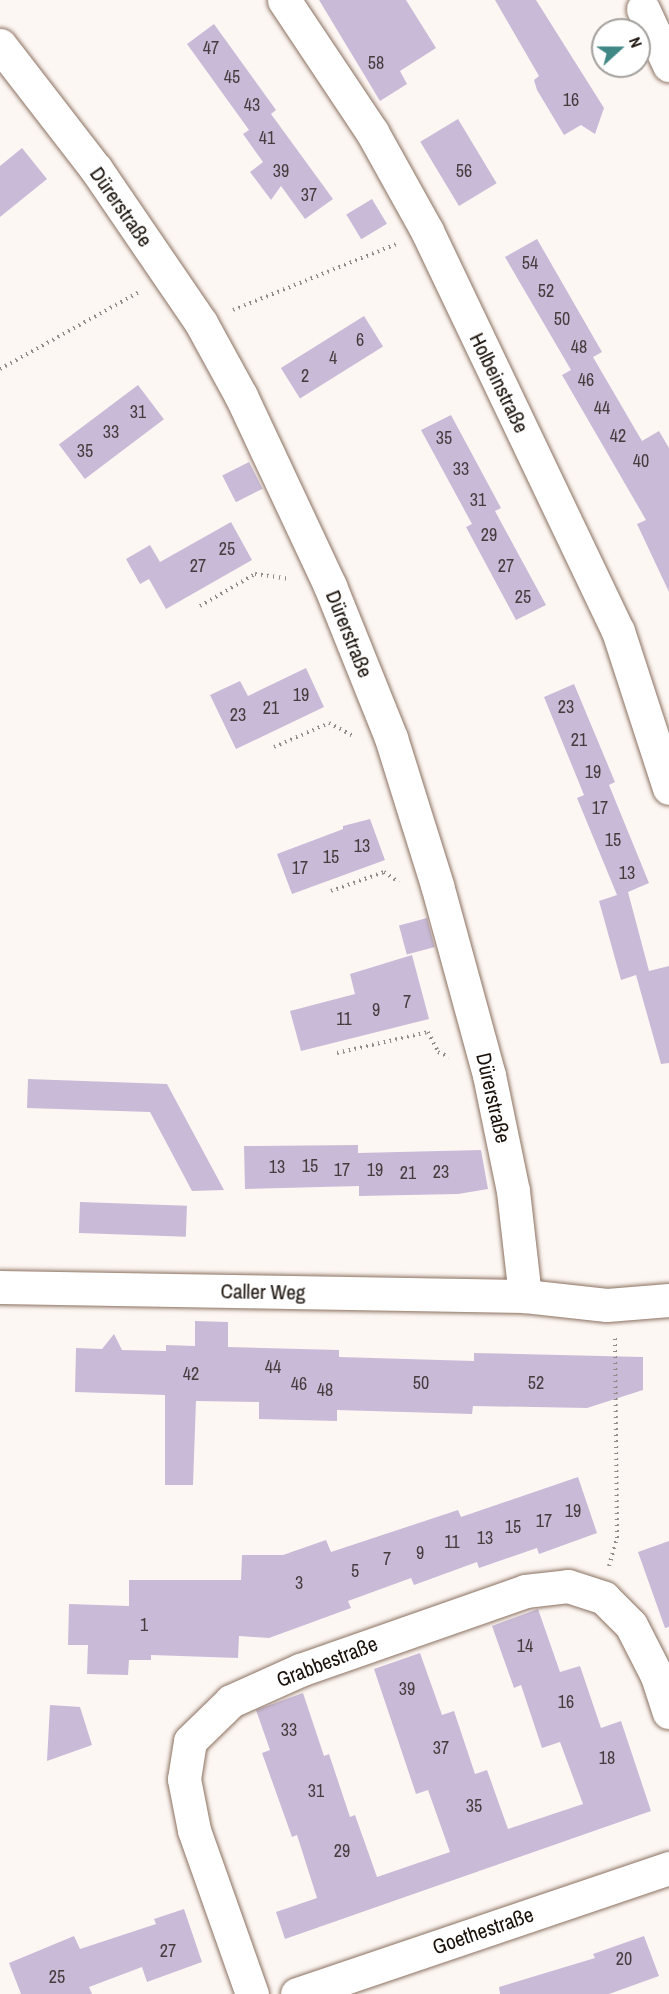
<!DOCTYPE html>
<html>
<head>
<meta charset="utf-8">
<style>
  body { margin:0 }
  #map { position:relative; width:669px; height:1994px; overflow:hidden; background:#fdf7f3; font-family:"Archivo Narrow",sans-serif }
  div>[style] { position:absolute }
  .building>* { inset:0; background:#c9bbd8; transform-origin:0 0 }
  .path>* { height:4px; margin-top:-2px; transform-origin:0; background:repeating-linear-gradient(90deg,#938c86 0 1.5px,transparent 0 6px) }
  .roads { filter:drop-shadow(0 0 2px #8b7160) drop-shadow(0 0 2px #8b7160) }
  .street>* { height:33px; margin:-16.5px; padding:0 16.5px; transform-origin:16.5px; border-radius:16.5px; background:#fff }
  span { translate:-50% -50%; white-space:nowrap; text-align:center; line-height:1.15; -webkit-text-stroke:6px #fff; paint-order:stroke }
  .number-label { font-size:18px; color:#463c3e }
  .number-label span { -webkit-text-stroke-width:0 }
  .street-label { font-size:21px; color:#1a110a }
  .north { position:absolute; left:591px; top:18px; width:60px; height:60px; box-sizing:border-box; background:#fff; border:2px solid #a3a09d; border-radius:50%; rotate:69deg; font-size:16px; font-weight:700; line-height:24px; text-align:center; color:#1a110a }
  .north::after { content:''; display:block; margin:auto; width:21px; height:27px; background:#408886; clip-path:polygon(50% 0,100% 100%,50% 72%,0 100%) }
</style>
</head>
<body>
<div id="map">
  <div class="building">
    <i style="clip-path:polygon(319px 0,406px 0,436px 48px,400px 71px,407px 84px,380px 101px)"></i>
    <i style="clip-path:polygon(495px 0,536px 0,604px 108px,595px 134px,581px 125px,564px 135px,537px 90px,534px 80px,539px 76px)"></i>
    <i style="clip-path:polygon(214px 24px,276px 110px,271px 114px,333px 199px,305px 219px,281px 186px,271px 200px,250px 172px,263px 162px,243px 134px,249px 130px,187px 44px)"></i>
    <i style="left:458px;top:119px;width:75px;height:44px;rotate:59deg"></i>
    <i style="clip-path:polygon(22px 148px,47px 179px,0 217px,0 166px)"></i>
    <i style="left:372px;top:199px;width:29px;height:30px;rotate:59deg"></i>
    <i style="clip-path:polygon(537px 239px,602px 352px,593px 357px,642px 441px,659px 431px,669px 448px,669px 592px,637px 524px,646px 520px,562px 375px,571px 370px,505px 257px)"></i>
    <i style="left:364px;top:316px;width:36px;height:98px;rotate:58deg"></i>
    <i style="left:138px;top:385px;width:43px;height:99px;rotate:53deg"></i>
    <i style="clip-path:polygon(451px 415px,501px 508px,495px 511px,546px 605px,516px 620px,466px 527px,472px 524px,421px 430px)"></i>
    <i style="left:249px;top:462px;width:30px;height:30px;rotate:63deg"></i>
    <i style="clip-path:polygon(231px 522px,252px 560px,166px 609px,149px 579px,140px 584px,126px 559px,150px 545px,160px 562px)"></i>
    <i style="clip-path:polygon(306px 668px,324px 707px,236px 749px,210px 695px,240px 681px,248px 696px)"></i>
    <i style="clip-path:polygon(574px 684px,615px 782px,609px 785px,649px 883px,628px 892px,649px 971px,669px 966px,669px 1063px,661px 1064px,636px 975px,621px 980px,599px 901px,617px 895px,577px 798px,584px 795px,544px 697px)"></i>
    <i style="clip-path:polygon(370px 819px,385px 860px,292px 894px,277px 854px,338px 831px,343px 829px,343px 826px)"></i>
    <i style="left:427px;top:918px;width:30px;height:29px;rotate:75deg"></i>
    <i style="clip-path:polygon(412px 955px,429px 1019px,301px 1051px,290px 1011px,355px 994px,350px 974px)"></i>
    <i style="clip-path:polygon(28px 1079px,167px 1084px,224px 1190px,192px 1191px,150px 1112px,27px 1108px)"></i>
    <i style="clip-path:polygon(358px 1145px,358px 1153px,481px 1150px,488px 1189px,458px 1194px,359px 1196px,359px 1186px,245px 1189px,244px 1146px)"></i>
    <i style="left:80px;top:1202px;width:107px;height:31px;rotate:2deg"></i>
    <i style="clip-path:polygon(195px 1321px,228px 1322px,228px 1347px,339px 1350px,339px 1357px,474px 1361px,474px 1353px,643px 1357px,643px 1390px,587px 1408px,473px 1406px,472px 1414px,337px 1410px,337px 1421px,259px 1419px,259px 1402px,196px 1401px,193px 1485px,165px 1485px,165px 1395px,75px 1392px,76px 1348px,102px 1349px,114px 1334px,122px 1350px,166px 1351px,166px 1345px,195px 1346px)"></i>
    <i style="clip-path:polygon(578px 1477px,597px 1533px,539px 1554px,537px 1548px,479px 1568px,477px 1562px,414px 1585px,411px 1578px,348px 1601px,351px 1608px,269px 1638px,239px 1636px,238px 1658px,151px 1655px,151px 1660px,129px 1660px,128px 1675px,87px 1674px,88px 1645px,68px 1645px,69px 1604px,129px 1606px,129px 1580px,241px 1580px,242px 1555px,283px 1555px,326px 1540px,331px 1552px,458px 1510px,461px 1517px)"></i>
    <i style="clip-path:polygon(669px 1541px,669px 1627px,665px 1628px,638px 1552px)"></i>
    <i style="clip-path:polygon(538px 1609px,560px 1672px,580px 1666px,601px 1728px,621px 1721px,651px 1811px,285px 1939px,276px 1912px,317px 1898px,297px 1835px,292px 1837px,262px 1753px,270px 1750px,256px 1710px,303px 1693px,324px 1756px,329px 1754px,350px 1817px,355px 1815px,377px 1877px,450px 1852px,428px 1790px,416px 1794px,374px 1669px,420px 1653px,442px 1715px,454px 1711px,475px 1774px,487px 1770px,508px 1829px,583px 1804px,560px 1742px,542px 1748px,521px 1685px,514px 1688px,492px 1626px)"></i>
    <i style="clip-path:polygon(50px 1705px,80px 1707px,92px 1745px,47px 1761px)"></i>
    <i style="clip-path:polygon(184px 1909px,202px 1962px,147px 1982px,142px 1967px,89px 1987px,92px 1994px,21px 1994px,9px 1963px,74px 1936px,80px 1949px,156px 1924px,154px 1919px)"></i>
    <i style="clip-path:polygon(644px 1936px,659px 1976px,609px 1994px,500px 1994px,499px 1987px,595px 1958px,593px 1954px)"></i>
  </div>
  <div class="path">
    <i style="left:233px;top:310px;width:176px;rotate:-22deg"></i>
    <i style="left:0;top:369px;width:159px;rotate:-29deg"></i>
    <i style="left:200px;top:606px;width:64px;rotate:-30.2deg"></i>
    <i style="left:255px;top:574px;width:34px;rotate:8deg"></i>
    <i style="left:274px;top:747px;width:60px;rotate:-23.6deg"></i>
    <i style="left:329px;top:723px;width:26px;rotate:28deg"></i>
    <i style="left:331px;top:891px;width:56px;rotate:-19.7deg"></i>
    <i style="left:384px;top:872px;width:18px;rotate:34deg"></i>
    <i style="left:337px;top:1053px;width:93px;rotate:-13deg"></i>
    <i style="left:428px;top:1032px;width:22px;rotate:63deg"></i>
    <i style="left:438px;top:1052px;width:12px;rotate:24deg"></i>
    <i style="left:609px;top:1566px;width:29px;rotate:-74deg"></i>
    <i style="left:617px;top:1538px;width:200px;rotate:-90.6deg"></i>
  </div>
  <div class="roads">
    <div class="street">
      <i style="left:284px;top:0;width:159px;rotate:56.3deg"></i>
      <i style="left:372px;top:132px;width:113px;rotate:60.9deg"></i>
      <i style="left:427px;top:231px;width:443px;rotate:64.5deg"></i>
      <i style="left:618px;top:631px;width:165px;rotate:72deg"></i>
      <i style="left:643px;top:9px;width:62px;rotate:65.1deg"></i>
      <i style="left:0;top:45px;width:157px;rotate:52.3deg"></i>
      <i style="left:96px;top:169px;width:186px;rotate:55.7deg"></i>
      <i style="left:201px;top:323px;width:83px;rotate:61.3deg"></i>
      <i style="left:241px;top:396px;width:210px;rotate:64.9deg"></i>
      <i style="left:330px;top:586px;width:164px;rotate:68.1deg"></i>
      <i style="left:391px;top:738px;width:154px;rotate:72.6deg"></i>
      <i style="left:437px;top:885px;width:197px;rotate:74.7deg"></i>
      <i style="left:489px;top:1075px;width:118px;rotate:78.3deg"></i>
      <i style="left:513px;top:1191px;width:106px;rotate:83.5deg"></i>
      <i style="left:0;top:1287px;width:525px;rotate:0.98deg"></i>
      <i style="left:525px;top:1296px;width:82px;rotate:6.3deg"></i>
      <i style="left:607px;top:1305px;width:62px;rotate:-4.6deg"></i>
      <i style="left:252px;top:1994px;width:174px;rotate:-109.5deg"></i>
      <i style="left:194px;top:1830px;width:52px;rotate:-101.1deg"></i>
      <i style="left:184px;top:1779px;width:38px;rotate:-81deg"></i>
      <i style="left:190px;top:1741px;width:57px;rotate:-44.3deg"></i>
      <i style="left:231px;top:1701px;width:76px;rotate:-24.2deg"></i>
      <i style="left:300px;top:1670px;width:238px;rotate:-19.3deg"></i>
      <i style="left:525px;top:1591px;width:43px;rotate:-6.6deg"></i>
      <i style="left:568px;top:1586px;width:38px;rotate:18deg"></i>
      <i style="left:604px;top:1598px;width:38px;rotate:45deg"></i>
      <i style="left:631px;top:1625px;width:57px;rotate:63deg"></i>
      <i style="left:657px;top:1676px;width:38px;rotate:72deg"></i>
      <i style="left:297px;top:1994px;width:393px;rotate:-18.7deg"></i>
    </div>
  </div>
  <div class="number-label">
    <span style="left:211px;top:48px">47</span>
    <span style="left:376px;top:63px">58</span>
    <span style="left:232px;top:77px">45</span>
    <span style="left:571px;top:100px">16</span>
    <span style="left:252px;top:105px">43</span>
    <span style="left:267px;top:138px">41</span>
    <span style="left:281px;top:171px">39</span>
    <span style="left:464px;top:171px">56</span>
    <span style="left:309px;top:195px">37</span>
    <span style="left:530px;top:263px">54</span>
    <span style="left:546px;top:291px">52</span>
    <span style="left:562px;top:319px">50</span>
    <span style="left:360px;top:340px">6</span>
    <span style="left:579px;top:347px">48</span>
    <span style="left:333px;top:358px">4</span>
    <span style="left:305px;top:376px">2</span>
    <span style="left:586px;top:380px">46</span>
    <span style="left:602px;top:408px">44</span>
    <span style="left:138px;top:412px">31</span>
    <span style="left:111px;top:432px">33</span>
    <span style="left:618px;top:436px">42</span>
    <span style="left:444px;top:438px">35</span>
    <span style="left:85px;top:451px">35</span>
    <span style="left:641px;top:461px">40</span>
    <span style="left:461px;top:469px">33</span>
    <span style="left:478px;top:500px">31</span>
    <span style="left:489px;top:535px">29</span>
    <span style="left:227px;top:549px">25</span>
    <span style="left:198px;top:566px">27</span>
    <span style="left:506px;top:566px">27</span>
    <span style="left:523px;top:597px">25</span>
    <span style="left:301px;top:695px">19</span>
    <span style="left:566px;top:707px">23</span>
    <span style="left:271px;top:708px">21</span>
    <span style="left:238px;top:715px">23</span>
    <span style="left:579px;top:740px">21</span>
    <span style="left:593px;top:772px">19</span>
    <span style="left:600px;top:808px">17</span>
    <span style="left:613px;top:840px">15</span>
    <span style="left:362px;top:846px">13</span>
    <span style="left:331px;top:857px">15</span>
    <span style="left:300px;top:868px">17</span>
    <span style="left:627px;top:873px">13</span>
    <span style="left:407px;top:1002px">7</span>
    <span style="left:376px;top:1010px">9</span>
    <span style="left:344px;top:1019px">11</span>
    <span style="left:310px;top:1166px">15</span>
    <span style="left:277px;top:1167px">13</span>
    <span style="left:342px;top:1170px">17</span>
    <span style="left:375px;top:1170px">19</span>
    <span style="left:441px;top:1172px">23</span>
    <span style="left:408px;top:1173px">21</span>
    <span style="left:273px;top:1367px">44</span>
    <span style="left:191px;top:1374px">42</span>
    <span style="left:421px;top:1383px">50</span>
    <span style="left:536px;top:1383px">52</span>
    <span style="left:299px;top:1384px">46</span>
    <span style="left:325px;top:1390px">48</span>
    <span style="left:573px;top:1511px">19</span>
    <span style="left:544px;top:1521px">17</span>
    <span style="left:513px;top:1527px">15</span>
    <span style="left:485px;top:1538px">13</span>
    <span style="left:452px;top:1542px">11</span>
    <span style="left:420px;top:1553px">9</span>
    <span style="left:387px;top:1559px">7</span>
    <span style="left:355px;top:1571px">5</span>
    <span style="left:299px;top:1583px">3</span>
    <span style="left:144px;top:1625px">1</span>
    <span style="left:525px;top:1646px">14</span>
    <span style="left:407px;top:1689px">39</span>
    <span style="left:566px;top:1702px">16</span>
    <span style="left:289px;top:1730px">33</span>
    <span style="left:441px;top:1748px">37</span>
    <span style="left:607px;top:1758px">18</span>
    <span style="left:316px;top:1791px">31</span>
    <span style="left:474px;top:1806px">35</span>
    <span style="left:342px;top:1851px">29</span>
    <span style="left:168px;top:1951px">27</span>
    <span style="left:624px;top:1959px">20</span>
    <span style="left:57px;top:1977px">25</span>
  </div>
  <div class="street-label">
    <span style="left:121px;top:207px;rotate:55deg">Dürerstraße</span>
    <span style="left:499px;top:383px;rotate:64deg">Holbeinstraße</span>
    <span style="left:349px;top:634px;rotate:68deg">Dürerstraße</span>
    <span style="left:493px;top:1098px;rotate:77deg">Dürerstraße</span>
    <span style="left:263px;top:1292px;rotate:1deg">Caller Weg</span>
    <span style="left:327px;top:1662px;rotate:-21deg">Grabbestraße</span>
    <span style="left:483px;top:1931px;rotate:-19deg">Goethestraße</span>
  </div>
  <div class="north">N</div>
</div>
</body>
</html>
